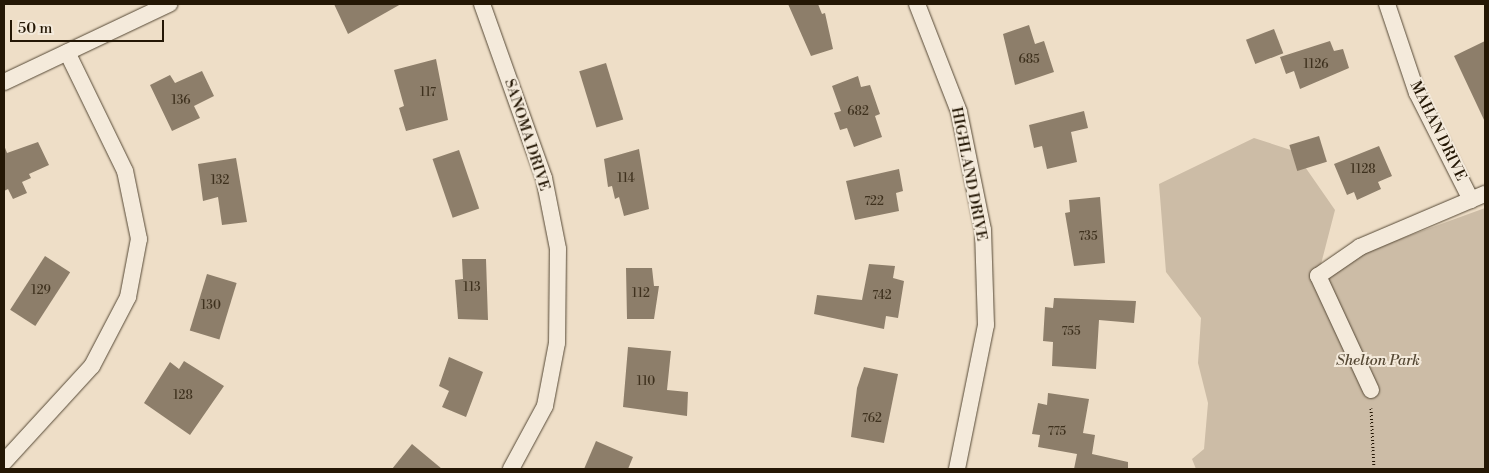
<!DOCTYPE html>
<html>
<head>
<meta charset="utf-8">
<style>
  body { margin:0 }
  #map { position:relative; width:1489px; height:473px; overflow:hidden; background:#eedec7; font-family:"Libre Bodoni",serif }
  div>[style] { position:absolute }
  .green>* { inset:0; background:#ccbca6 }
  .building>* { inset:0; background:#8d7e6a; transform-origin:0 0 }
  .path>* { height:3px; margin-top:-1.5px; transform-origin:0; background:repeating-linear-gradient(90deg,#241705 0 1px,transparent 0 3.5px) }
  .roads { filter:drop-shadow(0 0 1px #564936) drop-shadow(0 0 1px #564936) }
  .minor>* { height:16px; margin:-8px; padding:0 8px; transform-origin:8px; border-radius:8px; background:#f4eadb }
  span { translate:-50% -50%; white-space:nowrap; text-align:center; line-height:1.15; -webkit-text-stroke:4px #f4eadb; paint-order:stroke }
  .number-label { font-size:12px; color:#3e311e }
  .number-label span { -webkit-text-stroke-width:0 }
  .street-label { font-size:15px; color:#241705 }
  .park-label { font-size:15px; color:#564935; font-style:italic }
  .frame { position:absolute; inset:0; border:5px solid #241705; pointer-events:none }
  .scale { position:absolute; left:10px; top:20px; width:154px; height:22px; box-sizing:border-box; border:2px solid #241705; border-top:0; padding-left:6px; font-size:15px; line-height:18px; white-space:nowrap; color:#241705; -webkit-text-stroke:4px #f4eadb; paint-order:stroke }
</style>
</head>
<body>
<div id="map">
  <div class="green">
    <i style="clip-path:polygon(1254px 138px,1294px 151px,1335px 210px,1320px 268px,1485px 208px,1485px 469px,1196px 469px,1192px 459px,1204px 449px,1208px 403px,1198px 363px,1201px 318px,1166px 272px,1159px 184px)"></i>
  </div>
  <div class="building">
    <i style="clip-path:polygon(334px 4px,401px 4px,348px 34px)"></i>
    <i style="clip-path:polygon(788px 4px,818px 4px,822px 14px,825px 13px,833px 49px,811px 56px)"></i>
    <i style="clip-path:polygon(1029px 25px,1035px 44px,1044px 41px,1054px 72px,1015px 85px,1003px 34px)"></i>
    <i style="left:1274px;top:29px;width:26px;height:30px;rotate:69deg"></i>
    <i style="clip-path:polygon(1330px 41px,1334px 51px,1343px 49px,1349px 68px,1300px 89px,1294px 71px,1286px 74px,1280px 57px)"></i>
    <i style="clip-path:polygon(1485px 41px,1485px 122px,1454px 56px)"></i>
    <i style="clip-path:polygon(436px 59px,448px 120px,406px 131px,399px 108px,404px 106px,394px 70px)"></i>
    <i style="left:606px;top:63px;width:59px;height:28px;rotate:73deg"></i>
    <i style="clip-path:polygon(202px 71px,214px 96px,194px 106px,200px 118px,172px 131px,150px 85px,170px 75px,175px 83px)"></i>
    <i style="clip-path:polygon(858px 76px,861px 87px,870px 85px,880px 114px,875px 116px,882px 137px,854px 147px,847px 128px,840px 130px,834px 113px,841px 111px,832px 86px)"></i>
    <i style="clip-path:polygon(1084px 111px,1088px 128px,1071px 132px,1077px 162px,1047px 169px,1042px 146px,1034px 148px,1029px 125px)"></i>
    <i style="left:1319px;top:136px;width:27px;height:31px;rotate:73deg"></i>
    <i style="clip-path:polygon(38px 142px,49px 165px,29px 174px,31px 178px,22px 182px,27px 193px,13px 199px,8px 189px,4px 191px,4px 145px,7px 153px)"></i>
    <i style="clip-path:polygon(1379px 146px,1392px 176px,1378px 182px,1381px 189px,1357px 200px,1354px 192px,1347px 195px,1334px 164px)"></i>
    <i style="clip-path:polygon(639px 149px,649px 209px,624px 216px,619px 197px,615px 199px,612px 186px,608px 187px,604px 159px)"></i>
    <i style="left:459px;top:150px;width:62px;height:28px;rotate:71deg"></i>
    <i style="clip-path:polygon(236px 158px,247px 222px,222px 225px,218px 197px,203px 201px,198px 164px)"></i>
    <i style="clip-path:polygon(899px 169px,903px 191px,896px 193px,899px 211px,855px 220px,846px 181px)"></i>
    <i style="clip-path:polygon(1100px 197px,1105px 263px,1074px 266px,1065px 213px,1070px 212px,1069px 200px)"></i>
    <i style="left:45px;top:256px;width:30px;height:64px;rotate:33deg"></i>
    <i style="clip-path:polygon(462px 259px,486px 259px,488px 320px,458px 319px,455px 280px,463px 279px)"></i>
    <i style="clip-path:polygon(869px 264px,895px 266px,893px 278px,904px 281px,898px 318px,886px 316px,884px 329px,814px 314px,817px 295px,862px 300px)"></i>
    <i style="clip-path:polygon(626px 268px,652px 268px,654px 286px,659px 286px,654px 319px,627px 319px)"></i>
    <i style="left:207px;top:274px;width:31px;height:59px;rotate:17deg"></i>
    <i style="clip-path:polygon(1054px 298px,1136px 301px,1134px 323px,1099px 320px,1096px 369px,1052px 366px,1053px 342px,1043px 341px,1045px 307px,1053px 308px)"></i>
    <i style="clip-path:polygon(628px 347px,671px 351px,667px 390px,688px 392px,687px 416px,623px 407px)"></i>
    <i style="clip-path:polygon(449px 357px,483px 372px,466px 417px,442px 407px,449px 391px,439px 386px)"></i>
    <i style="clip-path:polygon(184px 361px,224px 386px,190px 435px,144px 403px,170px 362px,179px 369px)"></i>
    <i style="clip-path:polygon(864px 367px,898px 374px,884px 443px,851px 437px,857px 388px)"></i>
    <i style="clip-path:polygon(1048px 393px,1089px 399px,1083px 433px,1095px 435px,1092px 454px,1128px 462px,1128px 469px,1074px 469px,1077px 454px,1038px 447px,1040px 435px,1032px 434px,1038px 403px,1047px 405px)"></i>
    <i style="clip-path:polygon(596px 441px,633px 457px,628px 469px,584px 469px)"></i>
    <i style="clip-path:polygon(412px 444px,442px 469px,392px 469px)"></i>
  </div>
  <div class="path">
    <i style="left:1371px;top:408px;width:61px;rotate:87.2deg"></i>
  </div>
  <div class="roads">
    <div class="minor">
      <i style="left:482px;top:4px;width:185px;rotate:70.4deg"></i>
      <i style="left:544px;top:178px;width:72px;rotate:78.8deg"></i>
      <i style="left:558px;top:249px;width:94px;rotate:90.6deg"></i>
      <i style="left:557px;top:343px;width:64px;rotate:100.8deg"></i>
      <i style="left:545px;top:406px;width:72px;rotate:118.4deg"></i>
      <i style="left:917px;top:4px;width:116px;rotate:68.7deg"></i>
      <i style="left:959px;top:112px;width:120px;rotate:78.5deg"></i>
      <i style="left:983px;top:230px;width:95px;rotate:88.2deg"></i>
      <i style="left:986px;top:325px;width:147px;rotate:101.4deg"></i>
      <i style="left:1387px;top:4px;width:94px;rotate:71.4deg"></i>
      <i style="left:1417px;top:93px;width:120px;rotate:63.2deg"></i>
      <i style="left:4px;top:82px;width:183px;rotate:-25.3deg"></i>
      <i style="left:1371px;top:390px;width:126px;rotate:-114.9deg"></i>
      <i style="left:1318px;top:276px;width:51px;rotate:-34.6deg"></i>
      <i style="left:1360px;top:247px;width:136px;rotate:-23deg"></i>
      <i style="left:4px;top:462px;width:130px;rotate:-47.5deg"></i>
      <i style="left:92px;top:366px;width:78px;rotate:-62.4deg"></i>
      <i style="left:128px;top:297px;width:59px;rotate:-79.3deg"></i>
      <i style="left:139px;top:239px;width:69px;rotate:-101.6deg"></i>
      <i style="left:125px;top:171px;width:132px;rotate:-116deg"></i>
    </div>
  </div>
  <div class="number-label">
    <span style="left:1029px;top:60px">685</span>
    <span style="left:1316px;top:65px">1126</span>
    <span style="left:428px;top:93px">117</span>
    <span style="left:181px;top:101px">136</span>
    <span style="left:858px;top:112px">682</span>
    <span style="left:1363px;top:170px">1128</span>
    <span style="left:626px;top:179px">114</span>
    <span style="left:220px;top:181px">132</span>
    <span style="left:874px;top:202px">722</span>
    <span style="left:1088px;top:237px">735</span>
    <span style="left:472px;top:288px">113</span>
    <span style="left:41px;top:291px">129</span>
    <span style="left:641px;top:294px">112</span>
    <span style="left:882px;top:296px">742</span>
    <span style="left:211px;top:306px">130</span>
    <span style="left:1071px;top:332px">755</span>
    <span style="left:646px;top:382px">110</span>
    <span style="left:183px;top:396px">128</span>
    <span style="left:872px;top:419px">762</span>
    <span style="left:1057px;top:432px">775</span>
  </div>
  <div class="street-label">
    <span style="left:1438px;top:131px;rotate:64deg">MAHAN DRIVE</span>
    <span style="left:527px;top:135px;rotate:72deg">SANOMA DRIVE</span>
    <span style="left:969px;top:174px;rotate:79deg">HIGHLAND DRIVE</span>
  </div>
  <div class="park-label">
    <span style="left:1378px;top:361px">Shelton Park</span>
  </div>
  <div class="frame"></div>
  <div class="scale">50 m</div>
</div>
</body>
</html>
